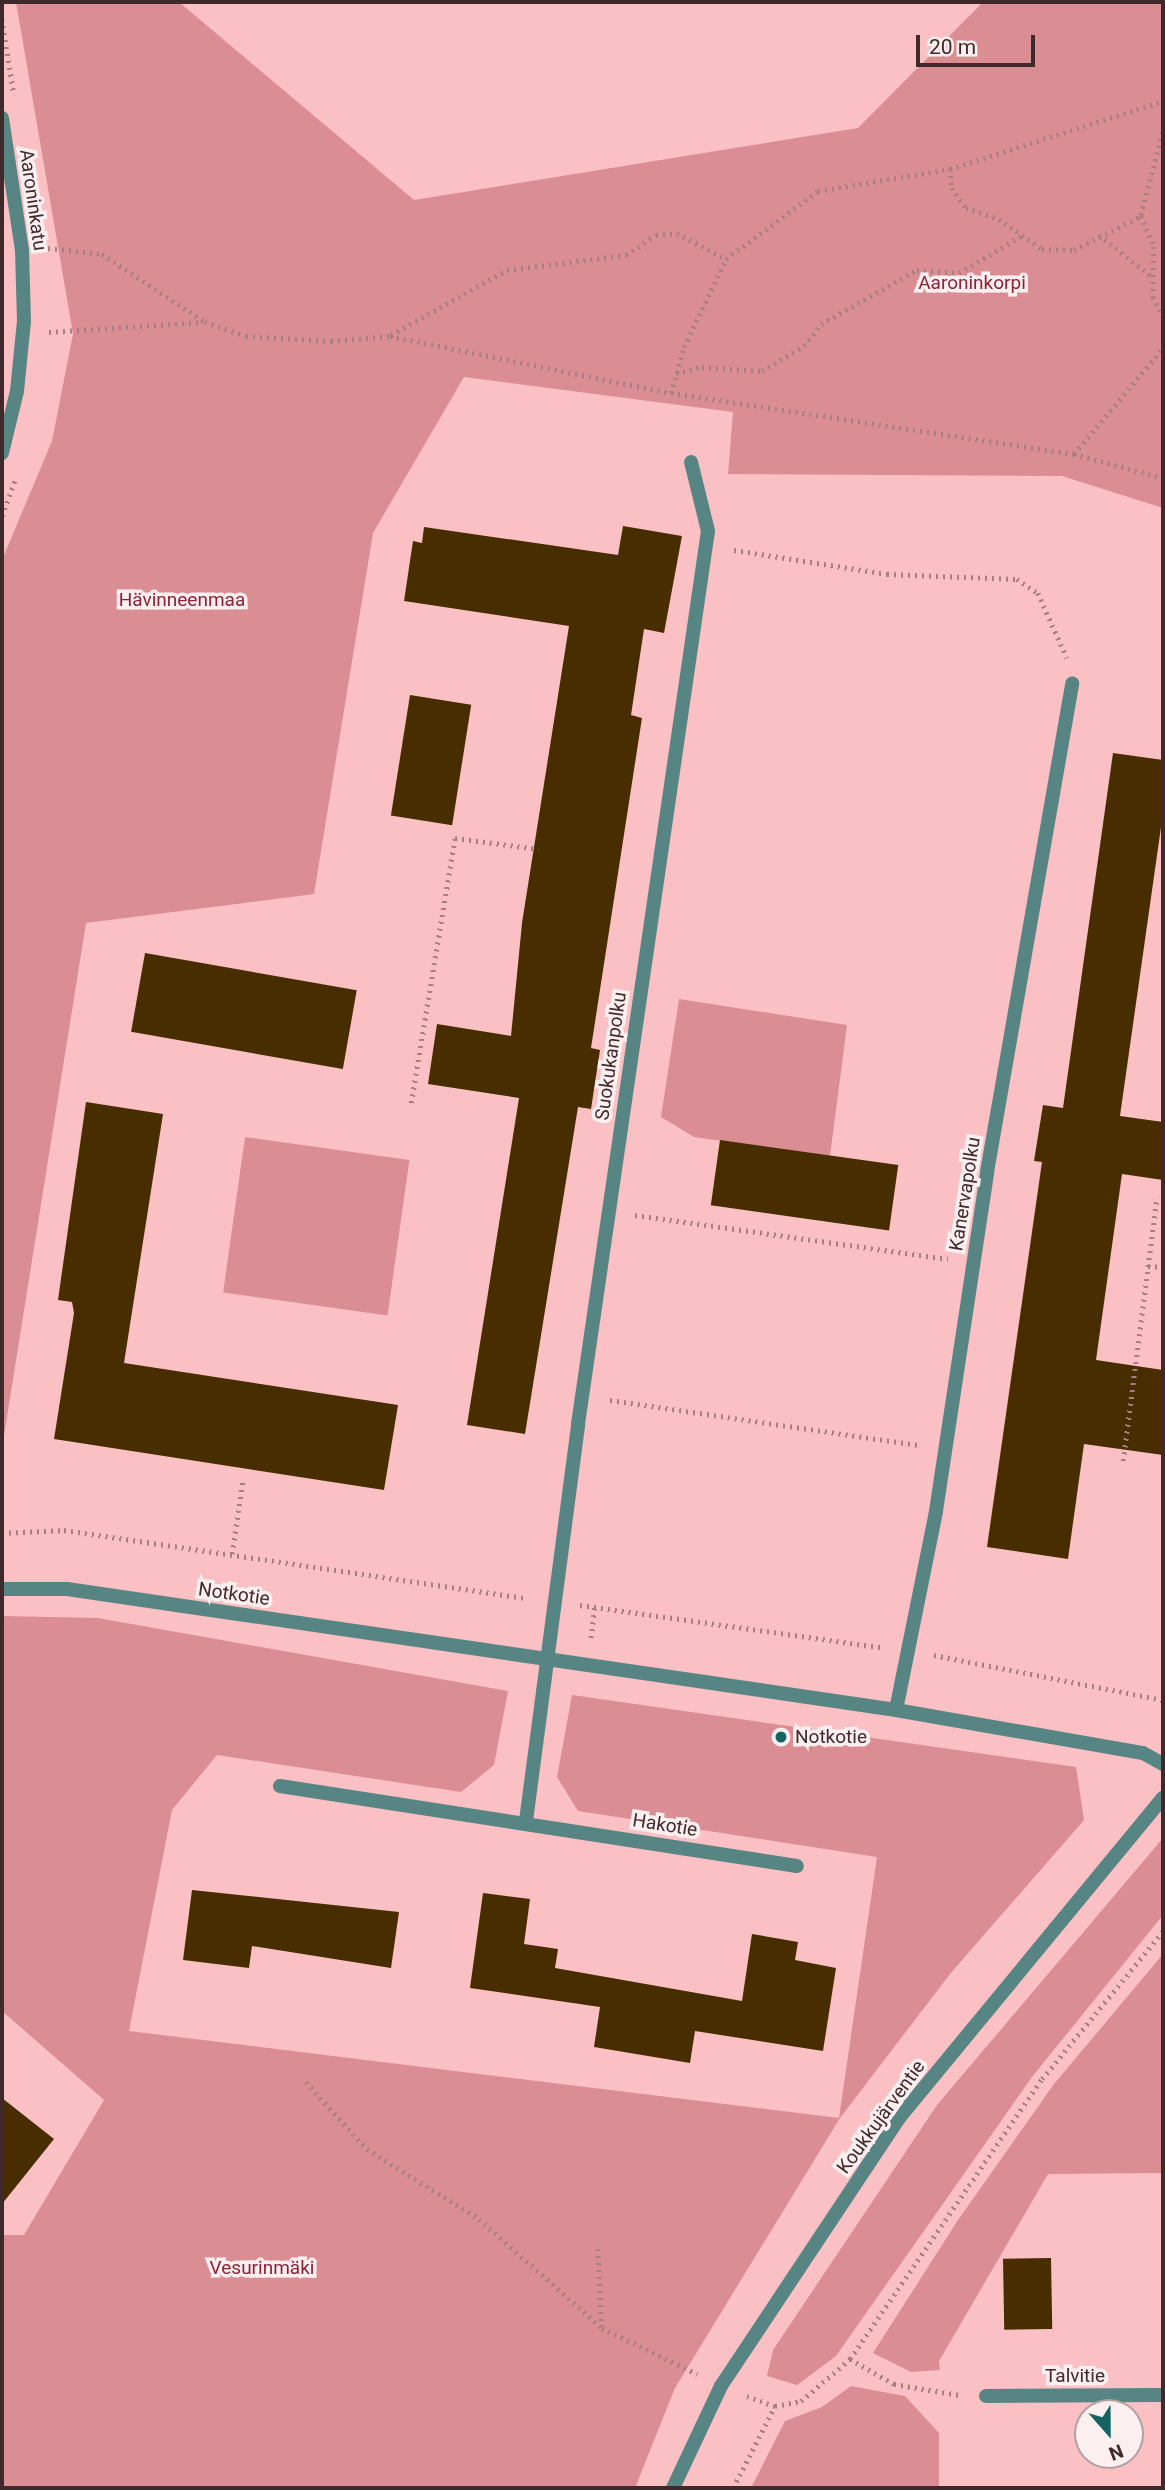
<!DOCTYPE html>
<html>
<head>
<meta charset="utf-8">
<style>
  body { margin:0 }
  #map { position:relative; width:1165px; height:2490px; overflow:hidden; background:#fbc0c4; font-family:Roboto,sans-serif }
  div>[style] { position:absolute }
  .green>* { inset:0; background:#db8d94; transform-origin:0 0 }
  .building>* { inset:0; background:#482d00; transform-origin:0 0 }
  .path>* { height:4.5px; margin-top:-2.25px; transform-origin:0; background:repeating-linear-gradient(90deg,#a97e81 0 2px,transparent 0 7px) }
  .pedestrian>* { height:14px; margin:-7px; padding:0 7px; transform-origin:7px; border-radius:7px; background:#568584 }
  .minor>* { height:14px; margin:-7px; padding:0 7px; transform-origin:7px; border-radius:7px; background:#568584 }
  .tertiary>* { height:14px; margin:-7px; padding:0 7px; transform-origin:7px; border-radius:7px; background:#568584 }
  .dots>* { width:19px; height:19px; translate:-50% -50%; box-sizing:border-box; border:4px solid #fceff0; border-radius:50% }
  span { translate:-50% -50%; white-space:nowrap; text-align:center; line-height:1.15; -webkit-text-stroke:7px #fceff0; paint-order:stroke }
  .street-label { font-size:19px; color:#40292b }
  .park-label { font-size:19px; color:#8e2138 }
  .poi-label { font-size:19px; color:#40292b }
  .left { translate:0 -50%; text-align:left }
  .frame { position:absolute; inset:0; border:4px solid #40292b; pointer-events:none }
  .north { position:absolute; left:1074px; top:2399px; width:70px; height:70px; box-sizing:border-box; background:#fceff0; border:2px solid #b1a0a1; border-radius:50%; rotate:159deg; font-size:19px; font-weight:700; line-height:28px; text-align:center; color:#40292b }
  .north::after { content:''; display:block; margin:auto; width:24px; height:32px; background:#146463; clip-path:polygon(50% 0,100% 100%,50% 72%,0 100%) }
  .scale { position:absolute; left:916px; top:35px; width:119px; height:32px; box-sizing:border-box; border:4px solid #40292b; border-top:0; padding-left:9px; font-size:21px; line-height:24px; white-space:nowrap; color:#40292b; -webkit-text-stroke:5px #fceff0; paint-order:stroke }
</style>
</head>
<body>
<div id="map">
  <div class="green">
    <i style="clip-path:polygon(16px 2px,179px 2px,414px 200px,858px 128px,983px 2px,1163px 2px,1163px 508px,1062px 476px,728px 474px,733px 412px,464px 377px,373px 533px,314px 894px,86px 923px,2px 1448px,2px 560px,52px 441px,73px 334px)"></i>
    <i style="clip-path:polygon(679px 999px,847px 1025px,830px 1156px,694px 1137px,661px 1117px)"></i>
    <i style="left:245px;top:1137px;width:166px;height:157px;rotate:8deg"></i>
    <i style="clip-path:polygon(2px 1616px,98px 1618px,508px 1691px,494px 1765px,461px 1792px,217px 1755px,172px 1810px,129px 2031px,839px 2118px,877px 1857px,578px 1811px,557px 1777px,572px 1695px,1076px 1767px,1084px 1820px,950px 1974px,840px 2118px,675px 2388px,635px 2488px,2px 2488px,2px 2235px,24px 2235px,104px 2100px,2px 2011px)"></i>
    <i style="clip-path:polygon(1163px 1838px,1163px 1915px,1032px 2077px,836px 2356px,797px 2385px,767px 2376px,773px 2350px,937px 2105px)"></i>
    <i style="clip-path:polygon(1163px 1954px,1163px 2173px,1048px 2174px,939px 2361px,940px 2370px,911px 2372px,873px 2353px,958px 2220px,1054px 2084px)"></i>
    <i style="clip-path:polygon(851px 2386px,905px 2396px,939px 2433px,939px 2488px,751px 2488px,785px 2421px,822px 2407px)"></i>
  </div>
  <div class="building">
    <i style="clip-path:polygon(623px 526px,682px 536px,664px 633px,644px 629px,631px 715px,642px 718px,591px 1048px,600px 1050px,591px 1109px,578px 1107px,525px 1434px,467px 1425px,519px 1098px,428px 1084px,437px 1024px,511px 1036px,522px 923px,569px 626px,404px 601px,413px 541px,422px 543px,424px 527px,618px 555px)"></i>
    <i style="left:410px;top:695px;width:62px;height:122px;rotate:9deg"></i>
    <i style="clip-path:polygon(1113px 753px,1163px 760px,1163px 813px,1120px 1116px,1163px 1122px,1163px 1180px,1122px 1174px,1096px 1360px,1163px 1370px,1163px 1455px,1084px 1444px,1068px 1559px,987px 1547px,1042px 1162px,1034px 1161px,1043px 1105px,1063px 1108px)"></i>
    <i style="left:145px;top:953px;width:215px;height:80px;rotate:10deg"></i>
    <i style="clip-path:polygon(86px 1102px,163px 1114px,124px 1363px,398px 1405px,384px 1490px,54px 1439px,74px 1313px,72px 1302px,58px 1300px)"></i>
    <i style="left:720px;top:1140px;width:180px;height:66px;rotate:8deg"></i>
    <i style="clip-path:polygon(192px 1890px,399px 1912px,391px 1968px,252px 1946px,249px 1968px,183px 1960px)"></i>
    <i style="clip-path:polygon(483px 1893px,530px 1899px,524px 1944px,558px 1949px,555px 1968px,742px 2001px,752px 1934px,798px 1942px,795px 1960px,836px 1968px,823px 2051px,695px 2031px,690px 2063px,594px 2047px,600px 2007px,470px 1988px)"></i>
    <i style="clip-path:polygon(2px 2098px,54px 2139px,2px 2204px)"></i>
    <i style="left:1051px;top:2258px;width:71px;height:48px;rotate:89deg"></i>
  </div>
  <div class="path">
    <i style="left:2px;top:19px;width:77px;rotate:81deg"></i>
    <i style="left:1163px;top:132px;width:87px;rotate:104.7deg"></i>
    <i style="left:1141px;top:216px;width:34px;rotate:67deg"></i>
    <i style="left:1154px;top:247px;width:50px;rotate:91.1deg"></i>
    <i style="left:1153px;top:297px;width:22px;rotate:63deg"></i>
    <i style="left:950px;top:169px;width:19px;rotate:84deg"></i>
    <i style="left:952px;top:188px;width:24px;rotate:55deg"></i>
    <i style="left:966px;top:208px;width:35px;rotate:18deg"></i>
    <i style="left:999px;top:219px;width:52px;rotate:34.9deg"></i>
    <i style="left:1042px;top:249px;width:32px;rotate:2deg"></i>
    <i style="left:1074px;top:250px;width:75px;rotate:-26.9deg"></i>
    <i style="left:1099px;top:235px;width:66px;rotate:38.3deg"></i>
    <i style="left:48px;top:248px;width:54px;rotate:6.3deg"></i>
    <i style="left:102px;top:254px;width:123px;rotate:33.4deg"></i>
    <i style="left:205px;top:322px;width:43px;rotate:18.9deg"></i>
    <i style="left:246px;top:336px;width:85px;rotate:3.4deg"></i>
    <i style="left:331px;top:341px;width:59px;rotate:-4.8deg"></i>
    <i style="left:390px;top:336px;width:287px;rotate:11.5deg"></i>
    <i style="left:671px;top:393px;width:408px;rotate:8.6deg"></i>
    <i style="left:1074px;top:454px;width:92px;rotate:15.1deg"></i>
    <i style="left:49px;top:332px;width:155px;rotate:-3.7deg"></i>
    <i style="left:391px;top:335px;width:133px;rotate:-29.3deg"></i>
    <i style="left:507px;top:270px;width:120px;rotate:-7.2deg"></i>
    <i style="left:626px;top:255px;width:36px;rotate:-34deg"></i>
    <i style="left:656px;top:235px;width:21px;rotate:-5deg"></i>
    <i style="left:677px;top:233px;width:55px;rotate:28deg"></i>
    <i style="left:726px;top:259px;width:114px;rotate:-36.5deg"></i>
    <i style="left:818px;top:191px;width:134px;rotate:-9.5deg"></i>
    <i style="left:950px;top:169px;width:224px;rotate:-17.7deg"></i>
    <i style="left:676px;top:373px;width:27px;rotate:-13deg"></i>
    <i style="left:702px;top:367px;width:60px;rotate:3.8deg"></i>
    <i style="left:762px;top:371px;width:49px;rotate:-30.8deg"></i>
    <i style="left:804px;top:346px;width:28px;rotate:-52deg"></i>
    <i style="left:821px;top:324px;width:110px;rotate:-29.4deg"></i>
    <i style="left:917px;top:270px;width:42px;rotate:4.1deg"></i>
    <i style="left:959px;top:273px;width:74px;rotate:-30.7deg"></i>
    <i style="left:671px;top:393px;width:48px;rotate:-74.2deg"></i>
    <i style="left:684px;top:347px;width:98px;rotate:-64.5deg"></i>
    <i style="left:1074px;top:454px;width:138px;rotate:-50deg"></i>
    <i style="left:2px;top:516px;width:41px;rotate:-70.3deg"></i>
    <i style="left:734px;top:550px;width:155px;rotate:8.9deg"></i>
    <i style="left:887px;top:574px;width:130px;rotate:2.2deg"></i>
    <i style="left:1017px;top:579px;width:25px;rotate:34deg"></i>
    <i style="left:1038px;top:593px;width:71px;rotate:66deg"></i>
    <i style="left:411px;top:1103px;width:269px;rotate:-80.6deg"></i>
    <i style="left:455px;top:838px;width:84px;rotate:7.5deg"></i>
    <i style="left:635px;top:1215px;width:316px;rotate:8deg"></i>
    <i style="left:1148px;top:1266px;width:15px;rotate:4deg"></i>
    <i style="left:610px;top:1400px;width:313px;rotate:8.3deg"></i>
    <i style="left:1123px;top:1461px;width:266px;rotate:-82.7deg"></i>
    <i style="left:2px;top:1533px;width:62px;rotate:-2.8deg"></i>
    <i style="left:64px;top:1530px;width:468px;rotate:8.4deg"></i>
    <i style="left:232px;top:1554px;width:76px;rotate:-81.7deg"></i>
    <i style="left:580px;top:1605px;width:303px;rotate:8deg"></i>
    <i style="left:591px;top:1638px;width:31px;rotate:-84deg"></i>
    <i style="left:934px;top:1655px;width:233px;rotate:11.1deg"></i>
    <i style="left:306px;top:2082px;width:91px;rotate:47.7deg"></i>
    <i style="left:367px;top:2149px;width:132px;rotate:32deg"></i>
    <i style="left:479px;top:2219px;width:164px;rotate:41.5deg"></i>
    <i style="left:602px;top:2328px;width:106px;rotate:25.8deg"></i>
    <i style="left:598px;top:2249px;width:78px;rotate:87.1deg"></i>
    <i style="left:850px;top:2359px;width:340px;rotate:-55.6deg"></i>
    <i style="left:1042px;top:2079px;width:191px;rotate:-50.7deg"></i>
    <i style="left:747px;top:2396px;width:30px;rotate:20deg"></i>
    <i style="left:733px;top:2488px;width:92px;rotate:-62.9deg"></i>
    <i style="left:775px;top:2406px;width:26px;rotate:-11deg"></i>
    <i style="left:801px;top:2401px;width:65px;rotate:-40.6deg"></i>
    <i style="left:850px;top:2359px;width:51px;rotate:29.6deg"></i>
    <i style="left:894px;top:2384px;width:66px;rotate:9.6deg"></i>
  </div>
  <div class="pedestrian">
    <i style="left:896px;top:1710px;width:203px;rotate:-78.6deg"></i>
    <i style="left:936px;top:1511px;width:343px;rotate:-81.4deg"></i>
    <i style="left:987px;top:1172px;width:496px;rotate:-80.1deg"></i>
  </div>
  <div class="minor">
    <i style="left:2px;top:118px;width:134px;rotate:81.4deg"></i>
    <i style="left:22px;top:250px;width:71px;rotate:88.4deg"></i>
    <i style="left:24px;top:321px;width:70px;rotate:95.7deg"></i>
    <i style="left:17px;top:391px;width:64px;rotate:103.6deg"></i>
    <i style="left:280px;top:1786px;width:523px;rotate:8.8deg"></i>
    <i style="left:526px;top:1821px;width:400px;rotate:-82.5deg"></i>
    <i style="left:578px;top:1424px;width:902px;rotate:-81.72deg"></i>
    <i style="left:708px;top:531px;width:71px;rotate:-103.8deg"></i>
    <i style="left:986px;top:2396px;width:177px;rotate:-0.3deg"></i>
  </div>
  <div class="tertiary">
    <i style="left:2px;top:1589px;width:65px"></i>
    <i style="left:67px;top:1589px;width:838px;rotate:8.3deg"></i>
    <i style="left:896px;top:1710px;width:251px;rotate:9.9deg"></i>
    <i style="left:1143px;top:1753px;width:23px;rotate:29deg"></i>
    <i style="left:673px;top:2488px;width:113px;rotate:-64.8deg"></i>
    <i style="left:721px;top:2386px;width:322px;rotate:-56.4deg"></i>
    <i style="left:899px;top:2118px;width:415px;rotate:-50.5deg"></i>
  </div>
  <div class="dots">
    <i style="left:781px;top:1737px;background:#146463"></i>
  </div>
  <div class="street-label">
    <span style="left:33px;top:200px;rotate:82deg">Aaroninkatu</span>
    <span style="left:611px;top:1056px;rotate:-82deg">Suokukanpolku</span>
    <span style="left:965px;top:1194px;rotate:-81deg">Kanervapolku</span>
    <span style="left:234px;top:1594px;rotate:8deg">Notkotie</span>
    <span style="left:665px;top:1825px;rotate:9deg">Hakotie</span>
    <span style="left:881px;top:2117px;rotate:-54deg">Koukkujärventie</span>
    <span style="left:1075px;top:2376px">Talvitie</span>
  </div>
  <div class="park-label">
    <span style="left:972px;top:283px">Aaroninkorpi</span>
    <span style="left:182px;top:600px">Hävinneenmaa</span>
    <span style="left:262px;top:2268px">Vesurinmäki</span>
  </div>
  <div class="poi-label">
    <span class="left" style="left:795px;top:1737px">Notkotie</span>
  </div>
  <div class="frame"></div>
  <div class="north">N</div>
  <div class="scale">20 m</div>
</div>
</body>
</html>
